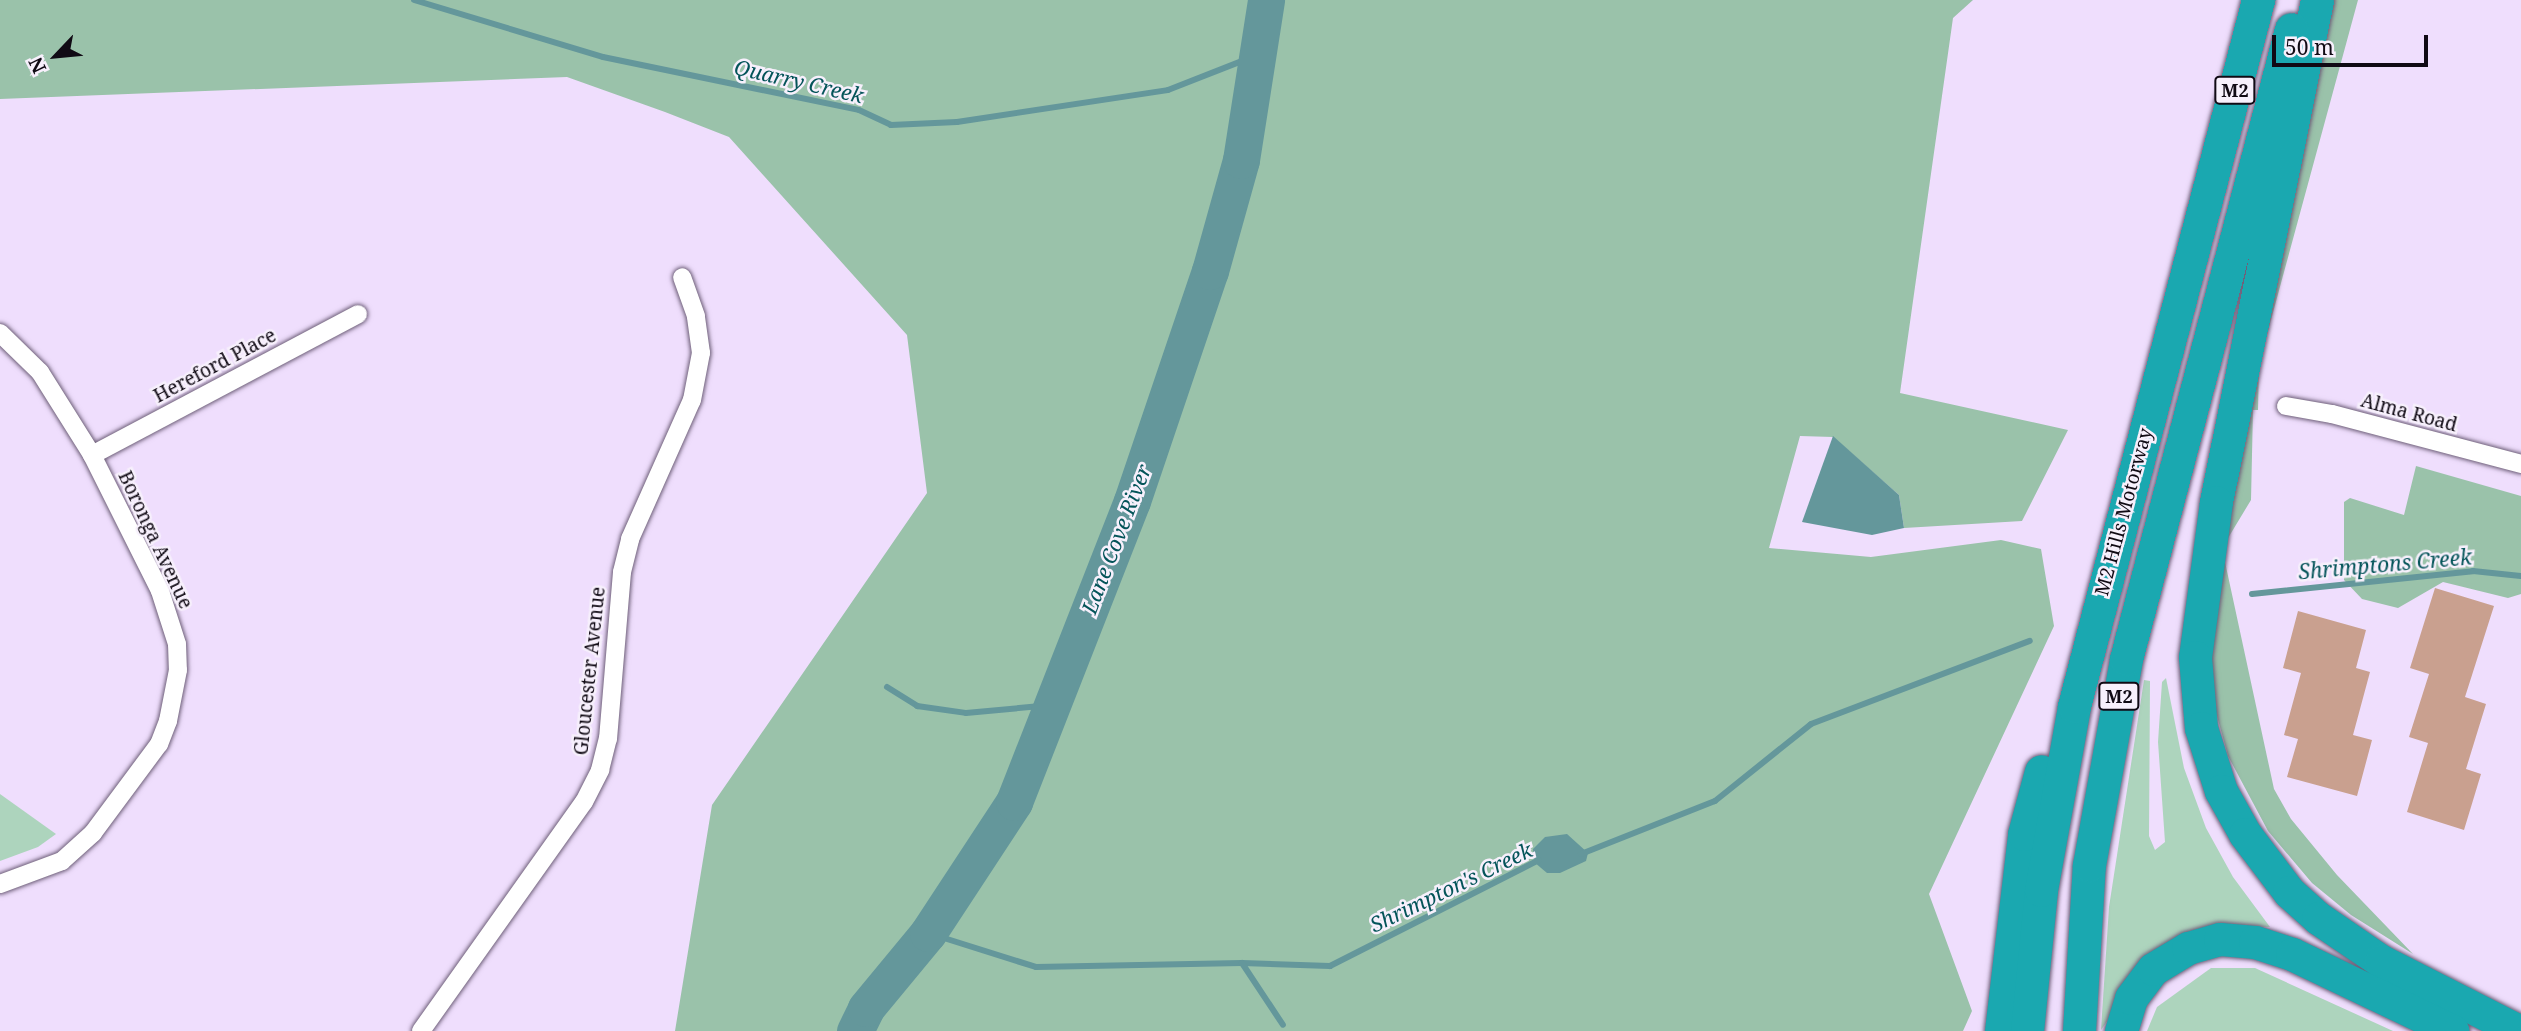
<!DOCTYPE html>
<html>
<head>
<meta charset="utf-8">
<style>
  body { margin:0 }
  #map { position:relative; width:2521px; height:1031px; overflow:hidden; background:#efdefd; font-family:"Noto Serif",serif }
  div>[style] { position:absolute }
  .green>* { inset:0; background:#add4bd }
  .forest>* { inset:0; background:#9ac2aa }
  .water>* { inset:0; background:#64979b }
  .stream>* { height:6px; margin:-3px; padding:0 3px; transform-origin:3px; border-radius:3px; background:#64979b }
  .river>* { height:37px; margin:-18.5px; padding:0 18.5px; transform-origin:18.5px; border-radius:18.5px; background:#64979b }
  .building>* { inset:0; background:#c9a08f }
  .roads { filter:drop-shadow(0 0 2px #6e5f79) drop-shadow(0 0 2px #6e5f79) }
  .minor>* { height:18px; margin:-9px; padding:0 9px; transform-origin:9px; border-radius:9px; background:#fff }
  .motorway>* { height:33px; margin:-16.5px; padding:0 16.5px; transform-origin:16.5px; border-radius:16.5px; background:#1aa8b0 }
  span { translate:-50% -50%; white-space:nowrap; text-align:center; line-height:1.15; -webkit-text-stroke:5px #f7f0fc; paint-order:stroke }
  .shield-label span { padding:2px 5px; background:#f7f0fc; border:2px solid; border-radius:5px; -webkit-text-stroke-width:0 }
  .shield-label { font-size:18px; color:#100a14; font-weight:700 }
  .street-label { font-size:19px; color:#100a14 }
  .water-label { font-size:21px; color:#045459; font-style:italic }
  .north { position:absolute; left:21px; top:21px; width:70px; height:70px; -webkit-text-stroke:5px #f7f0fc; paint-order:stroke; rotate:244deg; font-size:19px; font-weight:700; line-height:28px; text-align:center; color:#100a14 }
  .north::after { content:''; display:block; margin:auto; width:24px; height:32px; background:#100a14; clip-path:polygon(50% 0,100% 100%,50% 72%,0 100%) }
  .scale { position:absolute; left:2272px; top:35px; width:156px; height:32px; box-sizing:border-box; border:4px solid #100a14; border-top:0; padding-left:9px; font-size:21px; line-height:24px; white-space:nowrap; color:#100a14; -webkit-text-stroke:5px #f7f0fc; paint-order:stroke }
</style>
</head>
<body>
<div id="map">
  <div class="green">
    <i style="clip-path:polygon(2166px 678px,2184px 768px,2206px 828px,2233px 877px,2270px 927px,2240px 926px,2108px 1020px,2101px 1030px,2109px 907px,2144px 680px,2150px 681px,2149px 836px,2155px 850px,2165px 842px,2158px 742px,2162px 682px)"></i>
    <i style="clip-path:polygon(0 794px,56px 834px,38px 847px,0 861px)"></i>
    <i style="clip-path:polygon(2211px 968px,2255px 968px,2393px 1031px,2147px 1031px,2157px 1007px)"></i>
  </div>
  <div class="forest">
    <i style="clip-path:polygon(0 0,1973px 0,1953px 18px,1900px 393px,2068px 430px,2022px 521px,1904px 528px,1899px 495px,1833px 437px,1800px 436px,1769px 548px,1871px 557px,2001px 540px,2041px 549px,2054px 626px,1929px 894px,1972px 1011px,1963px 1031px,675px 1031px,712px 805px,927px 493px,907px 335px,729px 137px,665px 112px,567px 77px,0 99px)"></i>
    <i style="clip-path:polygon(2332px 0,2358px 0,2259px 364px,2258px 410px,2253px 410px,2251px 500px,2222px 548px,2274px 789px,2291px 819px,2337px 875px,2413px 954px,2351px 915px,2312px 883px,2268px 831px,2228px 756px,2214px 705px,2209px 658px,2217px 546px)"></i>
    <i style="clip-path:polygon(2416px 466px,2521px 496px,2521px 594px,2508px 598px,2443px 582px,2398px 608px,2362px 599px,2344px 580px,2344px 502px,2350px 498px,2404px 515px)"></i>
  </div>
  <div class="water">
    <i style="clip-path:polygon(1833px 436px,1899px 495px,1904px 528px,1872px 535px,1802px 522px)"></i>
    <i style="clip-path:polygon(1567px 834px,1588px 853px,1586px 861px,1560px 873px,1547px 873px,1534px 862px,1533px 849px,1545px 837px)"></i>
  </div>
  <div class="stream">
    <i style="left:414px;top:0;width:197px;rotate:16.8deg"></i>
    <i style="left:603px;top:57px;width:261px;rotate:11.7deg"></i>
    <i style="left:859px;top:110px;width:35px;rotate:25deg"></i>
    <i style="left:891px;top:125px;width:66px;rotate:-2.6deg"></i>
    <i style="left:957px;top:122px;width:213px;rotate:-8.6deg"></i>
    <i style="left:1168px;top:90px;width:99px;rotate:-21.4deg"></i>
    <i style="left:2252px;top:594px;width:222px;rotate:-5.9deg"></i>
    <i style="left:2473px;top:571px;width:48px;rotate:5.9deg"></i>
    <i style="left:887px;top:687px;width:36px;rotate:32deg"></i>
    <i style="left:917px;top:706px;width:49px;rotate:8.1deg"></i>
    <i style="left:966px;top:713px;width:86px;rotate:-5.3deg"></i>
    <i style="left:1581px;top:854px;width:144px;rotate:-21.6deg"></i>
    <i style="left:1715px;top:801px;width:123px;rotate:-38.7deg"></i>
    <i style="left:1811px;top:724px;width:234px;rotate:-20.8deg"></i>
    <i style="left:928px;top:933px;width:113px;rotate:17.5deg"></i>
    <i style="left:1036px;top:967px;width:206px;rotate:-1.1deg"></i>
    <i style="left:1242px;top:963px;width:88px;rotate:2deg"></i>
    <i style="left:1330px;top:966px;width:234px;rotate:-26.9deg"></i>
    <i style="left:1242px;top:963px;width:74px;rotate:56.5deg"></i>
  </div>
  <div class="river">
    <i style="left:855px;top:1031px;width:25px;rotate:-64deg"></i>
    <i style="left:866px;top:1008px;width:97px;rotate:-50.4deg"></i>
    <i style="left:928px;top:933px;width:157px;rotate:-56.7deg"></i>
    <i style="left:1014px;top:802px;width:323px;rotate:-68.6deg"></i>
    <i style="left:1132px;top:501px;width:243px;rotate:-71.3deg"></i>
    <i style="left:1210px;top:271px;width:115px;rotate:-74.4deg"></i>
    <i style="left:1241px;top:160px;width:162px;rotate:-81.1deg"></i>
  </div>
  <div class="building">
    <i style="clip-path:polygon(2435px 588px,2494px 606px,2465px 697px,2486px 704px,2466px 769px,2481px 774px,2464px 830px,2407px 812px,2428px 743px,2409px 737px,2429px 674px,2410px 668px)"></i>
    <i style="clip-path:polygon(2298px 611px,2366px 630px,2356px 668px,2370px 672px,2353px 735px,2372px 740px,2357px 796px,2287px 777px,2298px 739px,2284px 735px,2301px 673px,2283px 668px)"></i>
  </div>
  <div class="roads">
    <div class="minor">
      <i style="left:0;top:333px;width:56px;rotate:44.3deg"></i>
      <i style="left:40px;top:372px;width:98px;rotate:57.9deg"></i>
      <i style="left:92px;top:455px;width:152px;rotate:63.4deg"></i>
      <i style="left:160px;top:591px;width:56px;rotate:72.2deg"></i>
      <i style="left:177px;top:644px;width:26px;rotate:88deg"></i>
      <i style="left:178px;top:670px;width:52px;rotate:101.1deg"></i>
      <i style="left:168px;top:721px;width:25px;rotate:111deg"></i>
      <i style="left:159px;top:744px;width:111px;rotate:126.6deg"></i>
      <i style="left:93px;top:833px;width:42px;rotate:137.9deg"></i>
      <i style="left:62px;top:861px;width:66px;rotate:159.6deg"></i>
      <i style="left:2286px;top:406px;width:47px;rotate:9.9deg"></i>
      <i style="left:2332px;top:414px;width:196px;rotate:14.8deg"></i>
      <i style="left:92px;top:455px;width:301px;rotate:-27.9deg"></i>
      <i style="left:421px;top:1031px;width:281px;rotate:-54.6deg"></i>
      <i style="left:584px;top:802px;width:36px;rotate:-63deg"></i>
      <i style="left:600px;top:770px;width:32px;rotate:-76deg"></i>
      <i style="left:608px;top:739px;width:168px;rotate:-85.2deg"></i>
      <i style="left:622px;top:572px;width:34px;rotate:-76deg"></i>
      <i style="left:630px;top:539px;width:152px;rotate:-66deg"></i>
      <i style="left:692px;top:400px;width:48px;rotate:-79.2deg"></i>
      <i style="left:701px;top:353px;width:37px;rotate:-98deg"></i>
      <i style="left:696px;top:316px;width:41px;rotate:-109.7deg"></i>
    </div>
    <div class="motorway">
      <i style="left:2317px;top:0;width:512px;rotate:101.38deg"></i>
      <i style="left:2216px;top:502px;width:156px;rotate:97.7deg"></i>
      <i style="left:2195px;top:657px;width:71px;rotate:85.2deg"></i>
      <i style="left:2201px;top:728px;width:66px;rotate:72.4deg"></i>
      <i style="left:2221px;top:791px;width:49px;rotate:60.8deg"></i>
      <i style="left:2245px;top:834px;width:73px;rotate:52.8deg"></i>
      <i style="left:2289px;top:892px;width:39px;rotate:42deg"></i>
      <i style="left:2318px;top:918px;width:76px;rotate:34.3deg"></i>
      <i style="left:2381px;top:961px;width:155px;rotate:26.9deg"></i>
      <i style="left:2001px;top:1031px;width:198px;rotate:-83.3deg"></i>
      <i style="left:2024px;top:834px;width:65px;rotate:-74.9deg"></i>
      <i style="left:2027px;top:1031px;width:142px;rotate:-84.3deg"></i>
      <i style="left:2041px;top:890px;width:187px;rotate:-79.8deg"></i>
      <i style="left:2074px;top:706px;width:730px;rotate:-75.39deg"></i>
      <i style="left:2079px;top:1031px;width:166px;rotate:-86.6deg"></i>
      <i style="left:2089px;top:865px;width:209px;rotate:-79.8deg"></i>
      <i style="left:2126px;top:659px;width:651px;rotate:-75.32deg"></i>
      <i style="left:2121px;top:1031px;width:34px;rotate:-73deg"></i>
      <i style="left:2131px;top:998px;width:36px;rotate:-53deg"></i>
      <i style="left:2153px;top:969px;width:41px;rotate:-31deg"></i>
      <i style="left:2188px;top:948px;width:33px;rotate:-16deg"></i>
      <i style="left:2220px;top:939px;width:35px;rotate:5deg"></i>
      <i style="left:2255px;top:942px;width:39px;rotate:18deg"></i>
      <i style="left:2292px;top:954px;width:178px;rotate:25.6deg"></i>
    </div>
  </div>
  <div class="shield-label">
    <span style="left:2235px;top:90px">M2</span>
    <span style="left:2119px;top:696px">M2</span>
  </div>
  <div class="street-label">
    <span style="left:215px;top:366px;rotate:-28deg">Hereford Place</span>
    <span style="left:2409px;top:413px;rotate:15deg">Alma Road</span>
    <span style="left:2124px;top:512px;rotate:-75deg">M2 Hills Motorway</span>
    <span style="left:155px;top:540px;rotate:65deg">Boronga Avenue</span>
    <span style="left:590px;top:671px;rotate:-84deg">Gloucester Avenue</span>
  </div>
  <div class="water-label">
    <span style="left:799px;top:81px;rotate:13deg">Quarry Creek</span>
    <span style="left:1116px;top:539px;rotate:-69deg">Lane Cove River</span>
    <span style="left:2385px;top:564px;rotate:-5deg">Shrimptons Creek</span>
    <span style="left:1451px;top:887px;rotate:-26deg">Shrimpton's Creek</span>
  </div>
  <div class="north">N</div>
  <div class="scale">50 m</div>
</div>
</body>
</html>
